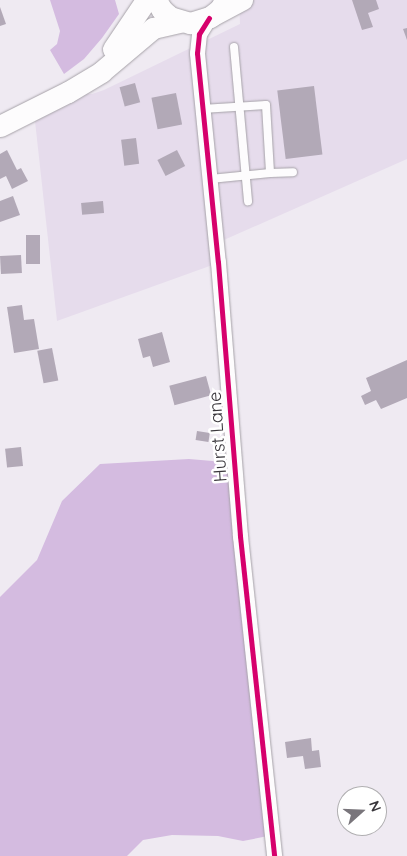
<!DOCTYPE html>
<html>
<head>
<meta charset="utf-8">
<style>
  body { margin:0 }
  #map { position:relative; width:407px; height:856px; overflow:hidden; background:#efeaf2; font-family:Quicksand,sans-serif }
  div>[style] { position:absolute }
  .built>* { inset:0; background:#e6dcec }
  .forest>* { inset:0; background:#d4bbe0 }
  .building>* { inset:0; background:#b2a9b7; transform-origin:0 0 }
  .roads { filter:drop-shadow(0 0 1px #a6a2a8) drop-shadow(0 0 1px #a6a2a8) }
  .service>* { height:8px; margin:-4px; padding:0 4px; transform-origin:4px; border-radius:4px; background:#fdfcfd }
  .minor>* { height:15px; margin:-7.5px; padding:0 7.5px; transform-origin:7.5px; border-radius:7.5px; background:#fdfcfd }
  .tertiary>* { height:19px; margin:-9.5px; padding:0 9.5px; transform-origin:9.5px; border-radius:9.5px; background:#fdfcfd }
  .secondary>* { height:21px; margin:-10.5px; padding:0 10.5px; transform-origin:10.5px; border-radius:10.5px; background:#fdfcfd }
  .cycleway>* { height:5px; margin:-2.5px; padding:0 2.5px; transform-origin:2.5px; border-radius:2.5px; background:#d6006c }
  span { translate:-50% -50%; white-space:nowrap; text-align:center; line-height:1.15; -webkit-text-stroke:5px #fff; paint-order:stroke }
  .street-label { font-size:18px; color:#39363b }
  .north { position:absolute; left:337px; top:786px; width:50px; height:50px; box-sizing:border-box; background:#fff; border:1px solid #b0afb1; border-radius:50%; rotate:70deg; font-size:14px; font-weight:700; line-height:20px; text-align:center; color:#39363b }
  .north::after { content:''; display:block; margin:auto; width:18px; height:22px; background:#79757b; clip-path:polygon(50% 0,100% 100%,50% 72%,0 100%) }
</style>
</head>
<body>
<div id="map">
  <div class="built">
    <i style="clip-path:polygon(239px 0,407px 0,407px 159px,217px 243px,218px 263px,57px 321px,34px 112px,72px 92px,92px 94px,104px 90px,240px 24px)"></i>
  </div>
  <div class="forest">
    <i style="clip-path:polygon(50px 0,115px 0,119px 14px,102px 38px,84px 59px,64px 74px,50px 50px,57px 44px,60px 31px)"></i>
    <i style="clip-path:polygon(189px 459px,236px 463px,273px 835px,243px 841px,218px 836px,172px 835px,143px 840px,127px 856px,0 856px,0 597px,37px 560px,62px 501px,100px 464px)"></i>
  </div>
  <div class="building">
    <i style="clip-path:polygon(352px 0,376px 0,379px 9px,368px 13px,373px 27px,362px 30px)"></i>
    <i style="clip-path:polygon(0 7px,6px 24px,0 26px)"></i>
    <i style="clip-path:polygon(407px 28px,407px 40px,403px 29px)"></i>
    <i style="left:135px;top:83px;width:20px;height:16px;rotate:75deg"></i>
    <i style="left:314px;top:86px;width:69px;height:37px;rotate:83deg"></i>
    <i style="left:176px;top:93px;width:32px;height:25px;rotate:79deg"></i>
    <i style="left:136px;top:138px;width:26px;height:15px;rotate:83deg"></i>
    <i style="clip-path:polygon(7px 150px,17px 170px,21px 168px,28px 181px,12px 189px,6px 176px,0 179px,0 154px)"></i>
    <i style="left:177px;top:150px;width:18px;height:22px;rotate:63deg"></i>
    <i style="clip-path:polygon(13px 196px,20px 215px,0 222px,0 201px)"></i>
    <i style="left:103px;top:201px;width:12px;height:22px;rotate:85deg"></i>
    <i style="left:26px;top:235px;width:14px;height:29px"></i>
    <i style="left:21px;top:255px;width:18px;height:21px;rotate:87deg"></i>
    <i style="clip-path:polygon(22px 305px,24px 320px,34px 319px,39px 349px,14px 353px,7px 307px)"></i>
    <i style="clip-path:polygon(162px 332px,170px 362px,153px 367px,150px 356px,143px 358px,138px 339px)"></i>
    <i style="left:52px;top:348px;width:33px;height:15px;rotate:79deg"></i>
    <i style="clip-path:polygon(407px 360px,407px 398px,381px 409px,376px 400px,365px 405px,361px 396px,371px 391px,366px 378px)"></i>
    <i style="left:206px;top:376px;width:20px;height:38px;rotate:75deg"></i>
    <i style="left:197px;top:431px;width:13px;height:9px;rotate:9deg"></i>
    <i style="left:21px;top:447px;width:19px;height:16px;rotate:84deg"></i>
    <i style="clip-path:polygon(311px 738px,312px 751px,319px 750px,321px 767px,305px 769px,303px 756px,287px 758px,285px 742px)"></i>
  </div>
  <div class="roads">
    <div class="service">
      <i style="left:234px;top:47px;width:155px;rotate:84.8deg"></i>
      <i style="left:202px;top:109px;width:64px;rotate:-3.6deg"></i>
      <i style="left:266px;top:105px;width:68px;rotate:86.6deg"></i>
      <i style="left:270px;top:173px;width:60px;rotate:174.3deg"></i>
      <i style="left:270px;top:173px;width:23px;rotate:-2deg"></i>
    </div>
    <div class="minor">
      <i style="left:209px;top:18px;width:19px;rotate:122deg"></i>
      <i style="left:199px;top:34px;width:19px;rotate:96deg"></i>
      <i style="left:197px;top:53px;width:210px;rotate:84.3deg"></i>
      <i style="left:218px;top:262px;width:275px;rotate:85.4deg"></i>
      <i style="left:240px;top:536px;width:322px;rotate:83.9deg"></i>
    </div>
    <div class="tertiary">
      <i style="left:213px;top:16px;width:34px;rotate:-28deg"></i>
    </div>
    <div class="secondary">
      <i style="left:156px;top:0;width:12px;rotate:59deg"></i>
      <i style="left:162px;top:10px;width:11px;rotate:41deg"></i>
      <i style="left:170px;top:17px;width:21px;rotate:17deg"></i>
      <i style="left:190px;top:23px;width:21px;rotate:-17deg"></i>
      <i style="left:210px;top:17px;width:13px;rotate:-39deg"></i>
      <i style="left:220px;top:9px;width:10px;rotate:-61deg"></i>
      <i style="left:113px;top:49px;width:59px;rotate:-56deg"></i>
      <i style="left:0;top:126px;width:76px;rotate:-26.6deg"></i>
      <i style="left:68px;top:92px;width:39px;rotate:-31deg"></i>
      <i style="left:101px;top:72px;width:68px;rotate:-40.2deg"></i>
      <i style="left:153px;top:28px;width:28px;rotate:-13deg"></i>
    </div>
  </div>
  <div class="cycleway">
    <i style="left:209px;top:18px;width:19px;rotate:122deg"></i>
    <i style="left:199px;top:34px;width:19px;rotate:96deg"></i>
    <i style="left:197px;top:53px;width:210px;rotate:84.3deg"></i>
    <i style="left:218px;top:262px;width:275px;rotate:85.4deg"></i>
    <i style="left:240px;top:536px;width:322px;rotate:83.9deg"></i>
  </div>
  <div class="street-label">
    <span style="left:218px;top:437px;rotate:-94deg">Hurst Lane</span>
  </div>
  <div class="north">N</div>
</div>
</body>
</html>
